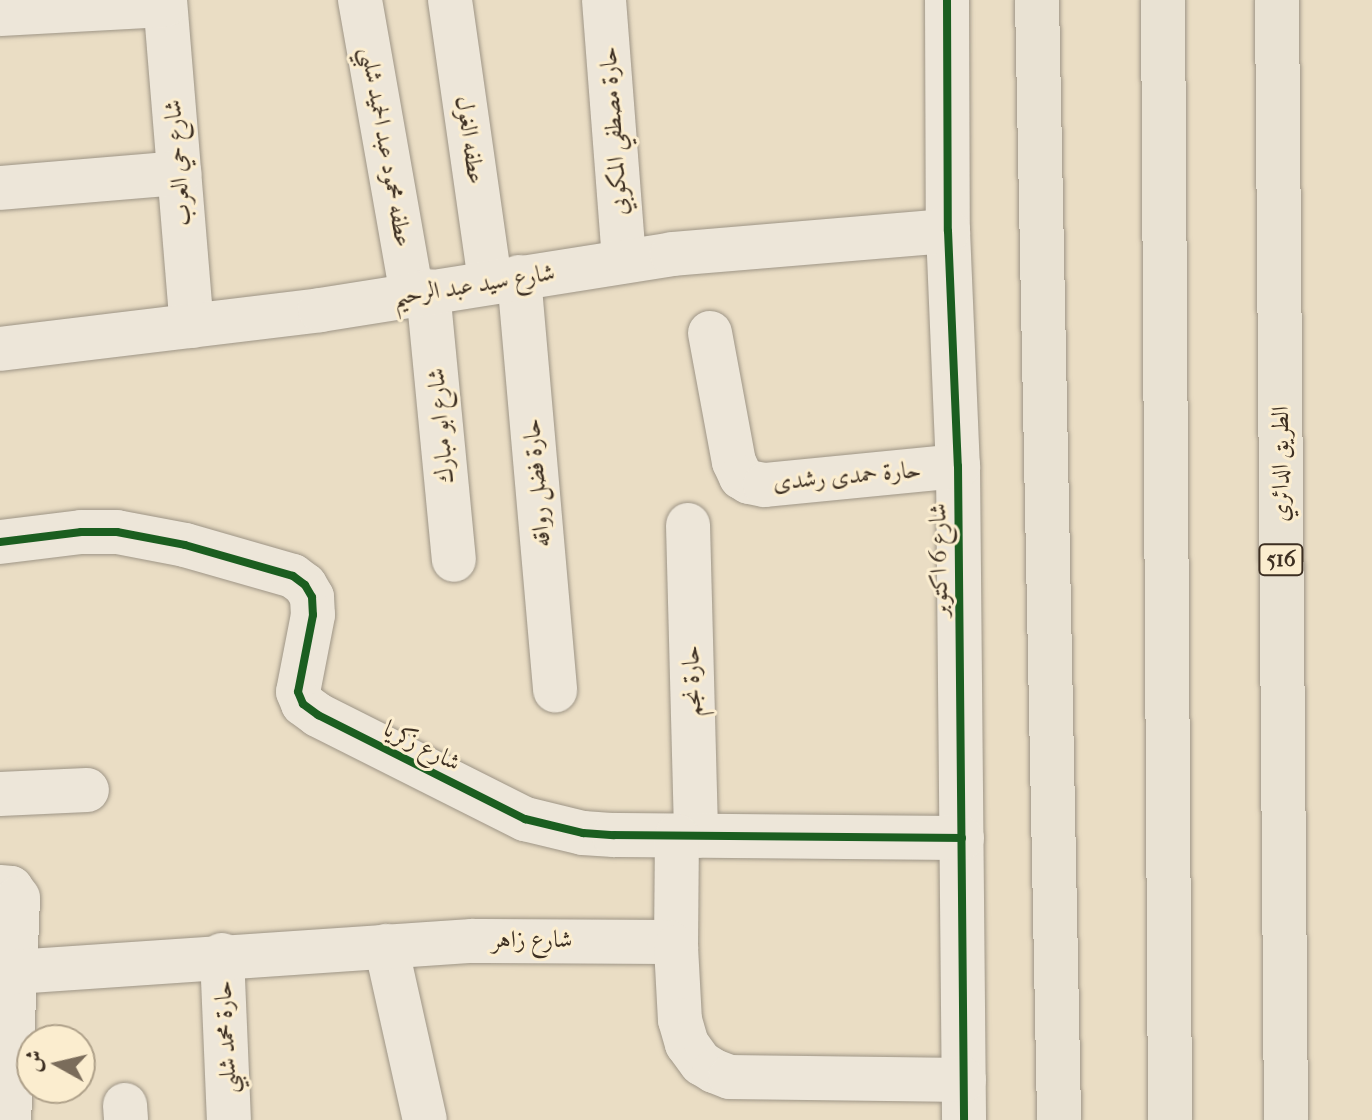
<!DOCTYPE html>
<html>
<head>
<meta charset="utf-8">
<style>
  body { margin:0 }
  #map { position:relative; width:1372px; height:1120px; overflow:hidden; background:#eaddc4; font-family:"IM FELL French Canon",Amiri,serif }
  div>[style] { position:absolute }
  .roads { filter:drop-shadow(0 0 2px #9e9586) drop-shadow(0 0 2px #9e9586) }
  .minor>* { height:44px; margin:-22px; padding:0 22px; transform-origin:22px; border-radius:22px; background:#ede6d9 }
  .highway>* { height:44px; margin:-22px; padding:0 22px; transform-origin:22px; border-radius:22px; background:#e9e2d3 }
  .cycleway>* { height:8px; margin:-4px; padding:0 4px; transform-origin:4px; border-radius:4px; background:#1b5e20 }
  span { translate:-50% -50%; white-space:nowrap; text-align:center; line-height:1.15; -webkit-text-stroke:6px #fbedcf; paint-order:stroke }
  .shield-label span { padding:2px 6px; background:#fbedcf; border:2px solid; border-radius:6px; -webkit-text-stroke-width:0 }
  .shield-label { font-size:22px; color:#3d2f22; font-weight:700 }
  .street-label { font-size:24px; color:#3d2f22 }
  .north { position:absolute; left:16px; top:1024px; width:80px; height:80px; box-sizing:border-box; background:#fbedcf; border:2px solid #afa18a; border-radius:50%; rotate:278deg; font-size:22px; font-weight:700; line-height:32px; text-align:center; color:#3d2f22 }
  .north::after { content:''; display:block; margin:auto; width:28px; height:36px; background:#7a6c5b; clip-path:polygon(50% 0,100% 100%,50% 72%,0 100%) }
</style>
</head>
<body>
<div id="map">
  <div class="roads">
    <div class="minor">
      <i style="left:165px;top:0;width:327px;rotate:85.3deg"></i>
      <i style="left:360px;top:0;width:299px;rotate:80deg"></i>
      <i style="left:450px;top:0;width:284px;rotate:81.9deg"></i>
      <i style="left:604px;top:0;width:262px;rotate:85.6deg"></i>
      <i style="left:947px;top:0;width:231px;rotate:89.8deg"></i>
      <i style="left:948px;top:231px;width:235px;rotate:87.6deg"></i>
      <i style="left:958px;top:466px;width:654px;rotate:89.47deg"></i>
      <i style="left:0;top:14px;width:165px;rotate:-3.1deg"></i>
      <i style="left:0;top:188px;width:180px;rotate:-4.8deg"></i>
      <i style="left:519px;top:277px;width:415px;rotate:85deg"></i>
      <i style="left:428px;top:291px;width:270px;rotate:84.5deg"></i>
      <i style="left:710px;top:333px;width:131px;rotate:79.5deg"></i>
      <i style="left:734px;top:462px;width:17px;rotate:65deg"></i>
      <i style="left:741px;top:477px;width:9px;rotate:32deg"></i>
      <i style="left:749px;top:482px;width:16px;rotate:11deg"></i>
      <i style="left:765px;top:485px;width:194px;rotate:-5.6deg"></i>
      <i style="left:0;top:349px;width:322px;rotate:-6.9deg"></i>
      <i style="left:320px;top:310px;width:356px;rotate:-9deg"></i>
      <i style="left:672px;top:254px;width:277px;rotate:-4.8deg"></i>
      <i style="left:688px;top:525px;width:311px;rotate:88.5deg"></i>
      <i style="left:0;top:542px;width:82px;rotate:-7deg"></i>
      <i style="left:81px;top:532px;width:36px"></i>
      <i style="left:117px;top:532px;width:69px;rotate:10.8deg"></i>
      <i style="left:185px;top:545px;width:112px;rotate:16deg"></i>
      <i style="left:293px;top:576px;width:15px;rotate:37deg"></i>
      <i style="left:305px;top:585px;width:14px;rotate:60deg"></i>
      <i style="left:312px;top:597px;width:18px;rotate:87deg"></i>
      <i style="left:313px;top:615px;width:78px;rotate:101deg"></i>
      <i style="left:298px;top:692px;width:13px;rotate:67deg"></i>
      <i style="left:303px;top:704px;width:19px;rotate:36deg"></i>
      <i style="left:318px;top:715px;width:232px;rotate:26.7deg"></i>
      <i style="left:525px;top:819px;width:60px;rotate:13.6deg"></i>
      <i style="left:583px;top:833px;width:31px;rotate:4deg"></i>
      <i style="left:614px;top:835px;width:348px;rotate:0.5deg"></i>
      <i style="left:0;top:794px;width:87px;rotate:-2.6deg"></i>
      <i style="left:0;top:887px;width:11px;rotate:5deg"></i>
      <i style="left:11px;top:888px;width:12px;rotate:55deg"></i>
      <i style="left:18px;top:898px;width:222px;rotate:92.3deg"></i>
      <i style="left:386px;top:946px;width:178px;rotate:77.4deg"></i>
      <i style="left:676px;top:947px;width:111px;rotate:-89.5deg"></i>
      <i style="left:222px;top:955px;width:165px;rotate:87.6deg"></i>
      <i style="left:0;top:973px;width:473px;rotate:-3.9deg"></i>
      <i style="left:472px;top:941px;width:197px;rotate:0.3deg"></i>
      <i style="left:669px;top:942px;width:9px;rotate:36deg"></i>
      <i style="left:676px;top:947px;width:73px;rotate:86.9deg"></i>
      <i style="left:680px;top:1020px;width:25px;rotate:74deg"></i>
      <i style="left:687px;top:1044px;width:24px;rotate:54deg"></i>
      <i style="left:701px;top:1063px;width:15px;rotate:32deg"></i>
      <i style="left:714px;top:1071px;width:17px;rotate:21deg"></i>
      <i style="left:730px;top:1077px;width:234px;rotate:0.7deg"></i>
      <i style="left:125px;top:1105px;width:15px;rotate:86deg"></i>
    </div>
    <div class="highway">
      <i style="left:1037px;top:0;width:1120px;rotate:88.87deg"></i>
      <i style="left:1163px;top:0;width:1120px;rotate:89.64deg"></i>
      <i style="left:1277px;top:0;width:1120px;rotate:89.54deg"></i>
    </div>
  </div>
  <div class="cycleway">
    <i style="left:947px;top:0;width:231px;rotate:89.8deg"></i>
    <i style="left:948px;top:231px;width:235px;rotate:87.6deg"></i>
    <i style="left:958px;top:466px;width:654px;rotate:89.47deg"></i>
    <i style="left:0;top:542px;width:82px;rotate:-7deg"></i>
    <i style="left:81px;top:532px;width:36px"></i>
    <i style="left:117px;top:532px;width:69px;rotate:10.8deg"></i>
    <i style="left:185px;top:545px;width:112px;rotate:16deg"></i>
    <i style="left:293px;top:576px;width:15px;rotate:37deg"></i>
    <i style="left:305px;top:585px;width:14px;rotate:60deg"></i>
    <i style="left:312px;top:597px;width:18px;rotate:87deg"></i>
    <i style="left:313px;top:615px;width:78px;rotate:101deg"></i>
    <i style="left:298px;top:692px;width:13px;rotate:67deg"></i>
    <i style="left:303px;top:704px;width:19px;rotate:36deg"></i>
    <i style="left:318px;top:715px;width:232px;rotate:26.7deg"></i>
    <i style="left:525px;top:819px;width:60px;rotate:13.6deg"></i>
    <i style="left:583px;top:833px;width:31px;rotate:4deg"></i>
    <i style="left:614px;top:835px;width:348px;rotate:0.5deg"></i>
  </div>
  <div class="shield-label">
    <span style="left:1281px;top:560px">516</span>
  </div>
  <div class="street-label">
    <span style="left:614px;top:131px;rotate:-94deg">حارة مصطفي المكوبي</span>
    <span style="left:470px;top:140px;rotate:82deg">عطفه الغول</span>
    <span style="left:386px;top:147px;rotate:80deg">عطفه محمود عبد الحميد شلبي</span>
    <span style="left:178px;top:163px;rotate:-95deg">شارع حي العرب</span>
    <span style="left:474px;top:285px;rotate:-9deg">شارع سيد عبد الرحيم</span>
    <span style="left:441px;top:426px;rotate:-95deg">شارع ابو مبارك</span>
    <span style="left:1281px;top:464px;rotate:-90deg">الطريق الدائري</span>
    <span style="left:847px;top:476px;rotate:-5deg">حارة حمدى رشدى</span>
    <span style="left:537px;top:483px;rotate:-95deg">حارة فضل رواقه</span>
    <span style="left:939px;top:560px;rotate:-91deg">شارع 6 اكتوبر</span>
    <span style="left:692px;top:681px;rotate:-92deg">حارة نجم</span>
    <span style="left:422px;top:746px;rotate:27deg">شارع زكريا</span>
    <span style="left:532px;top:940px">شارع زاهر</span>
    <span style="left:226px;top:1037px;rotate:-93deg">حارة محمد شلبي</span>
  </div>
  <div class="north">ش</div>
</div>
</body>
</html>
